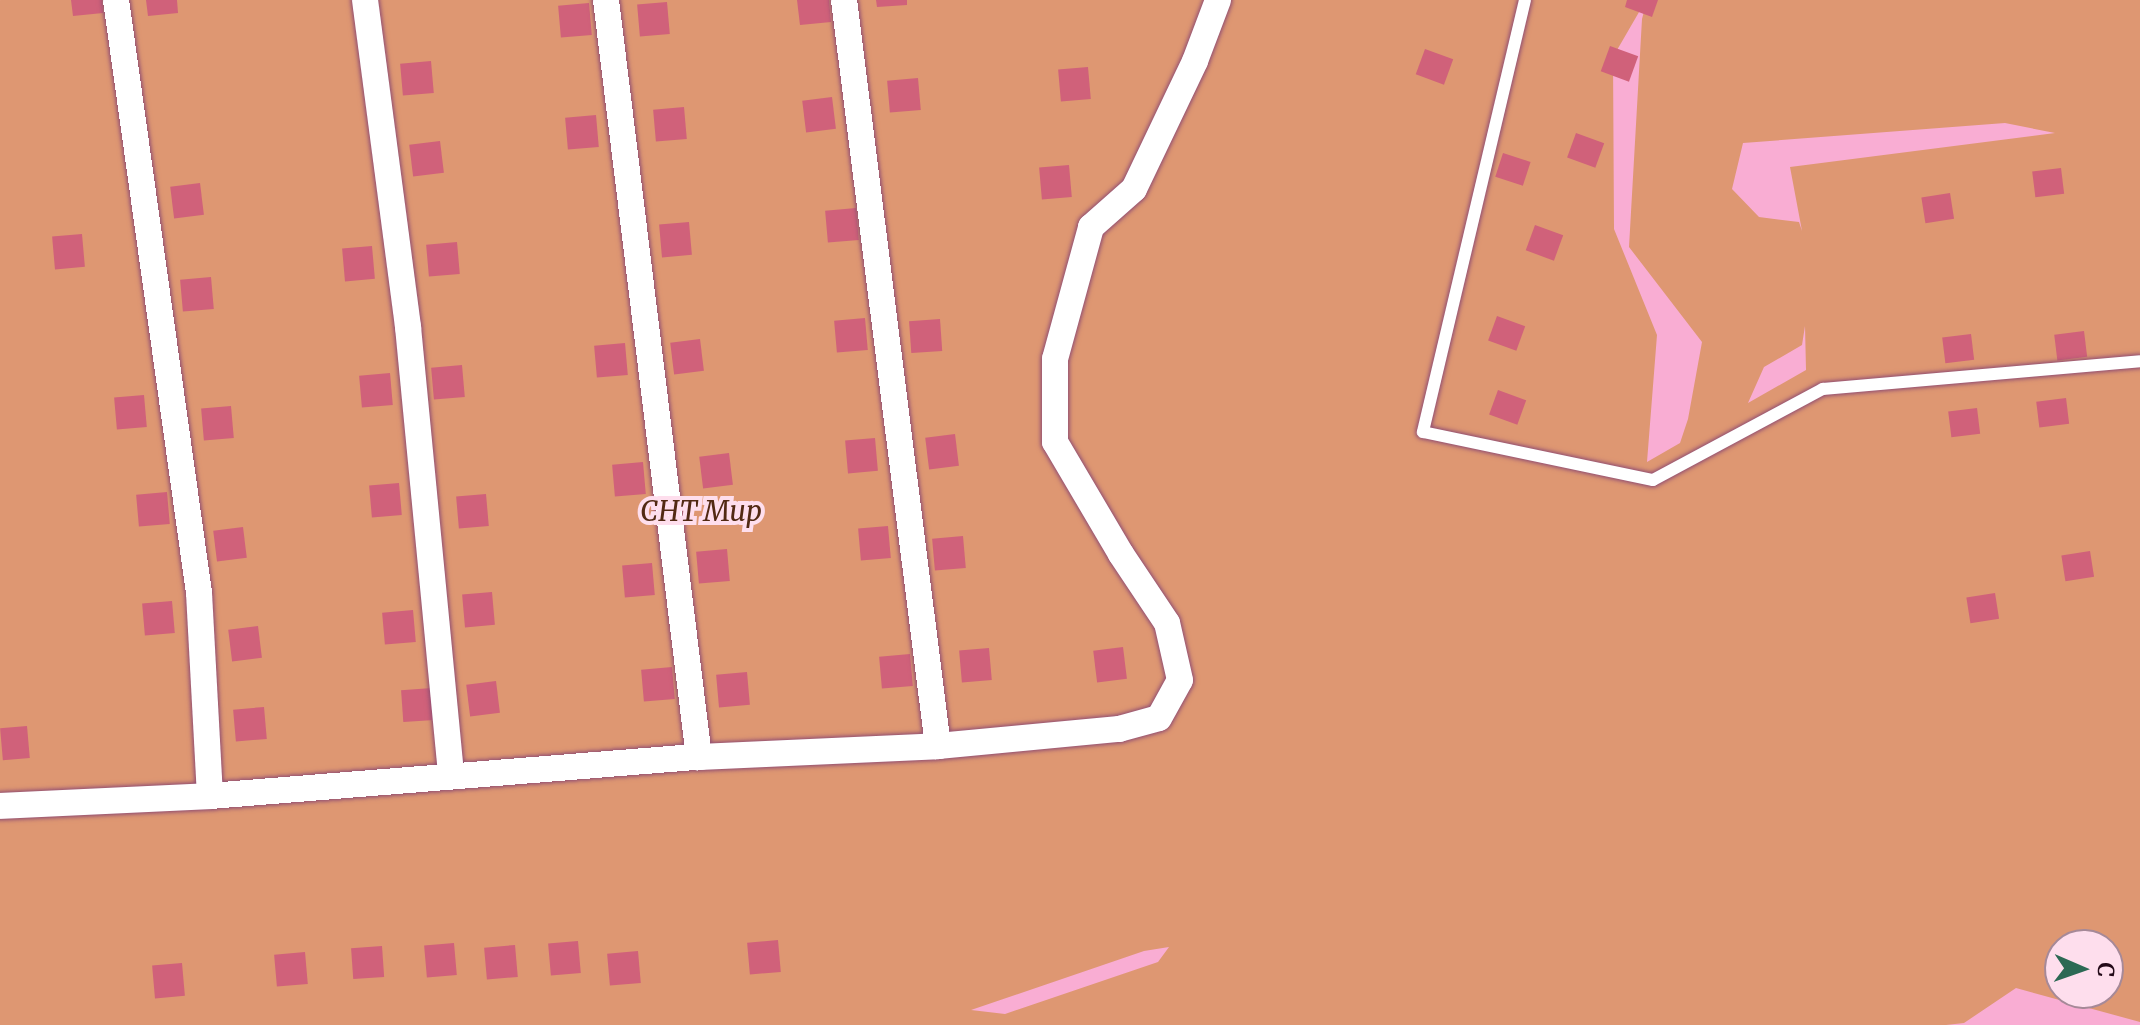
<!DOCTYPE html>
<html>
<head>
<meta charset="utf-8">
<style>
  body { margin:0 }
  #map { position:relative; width:2140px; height:1025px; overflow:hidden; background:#f9add3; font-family:Merriweather,serif }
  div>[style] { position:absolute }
  .green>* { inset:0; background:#de9772 }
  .building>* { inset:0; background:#d0617a; transform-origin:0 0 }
  .roads { filter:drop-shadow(0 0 2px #914e72) drop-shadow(0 0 2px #914e72) }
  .service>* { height:12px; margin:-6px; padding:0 6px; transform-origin:6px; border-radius:6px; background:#fff }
  .minor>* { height:26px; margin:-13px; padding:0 13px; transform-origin:13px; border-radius:13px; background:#fff }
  span { translate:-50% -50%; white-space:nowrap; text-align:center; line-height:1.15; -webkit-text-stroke:8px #fedeed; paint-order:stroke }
  .park-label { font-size:28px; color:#522913; font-style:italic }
  .north { position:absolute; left:2044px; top:929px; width:80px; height:80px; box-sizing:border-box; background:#fedeed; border:2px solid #a68998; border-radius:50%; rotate:92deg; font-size:22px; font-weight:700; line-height:32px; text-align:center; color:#230918 }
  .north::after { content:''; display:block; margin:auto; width:28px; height:36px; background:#2c6954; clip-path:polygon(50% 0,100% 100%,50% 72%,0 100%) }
</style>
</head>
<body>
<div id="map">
  <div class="green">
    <i style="clip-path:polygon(evenodd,0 0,1646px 0,1613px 57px,1614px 229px,1657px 335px,1647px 462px,1680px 443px,1688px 419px,1702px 342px,1629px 247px,1642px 19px,1647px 0,2140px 0,2140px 1022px,2016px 988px,1964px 1023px,1946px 1025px,0 1025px,0 0,2005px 123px,2055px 133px,1790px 167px,1802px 231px,1799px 222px,1759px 217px,1732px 189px,1743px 143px,2005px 123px,0 0,1805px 326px,1806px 370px,1748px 403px,1764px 367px,1802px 345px,1805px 326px,0 0,2060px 945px,2108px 945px,2108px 993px,2060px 993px,2060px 945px,0 0,1169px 947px,1158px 962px,1005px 1014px,971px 1010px,1144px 951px,1169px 947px)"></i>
  </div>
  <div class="building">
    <i style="clip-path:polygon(71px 0,102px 0,103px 13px,73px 16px)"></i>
    <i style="clip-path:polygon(146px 0,177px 0,178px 13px,148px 16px)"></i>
    <i style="clip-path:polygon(797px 0,829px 0,831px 22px,800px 25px)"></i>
    <i style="clip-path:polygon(876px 0,907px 0,907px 5px,877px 7px)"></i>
    <i style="clip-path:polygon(1627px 0,1658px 0,1652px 17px,1625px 7px)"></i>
    <i style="left:667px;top:2px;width:32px;height:30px;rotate:85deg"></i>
    <i style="left:589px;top:3px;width:32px;height:31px;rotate:85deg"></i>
    <i style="left:1610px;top:46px;width:30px;height:27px;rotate:20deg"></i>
    <i style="left:1425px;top:49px;width:30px;height:27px;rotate:20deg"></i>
    <i style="left:431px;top:61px;width:32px;height:31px;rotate:85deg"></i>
    <i style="left:1088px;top:67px;width:32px;height:30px;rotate:85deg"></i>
    <i style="left:918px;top:78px;width:32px;height:31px;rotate:85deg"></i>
    <i style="left:832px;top:97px;width:32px;height:30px;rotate:83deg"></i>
    <i style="left:684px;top:107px;width:32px;height:31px;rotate:85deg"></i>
    <i style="left:596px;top:115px;width:32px;height:31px;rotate:85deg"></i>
    <i style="left:1576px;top:133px;width:30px;height:26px;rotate:20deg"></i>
    <i style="left:440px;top:141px;width:32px;height:31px;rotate:83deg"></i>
    <i style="left:1503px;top:153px;width:29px;height:25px;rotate:18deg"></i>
    <i style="left:1069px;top:165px;width:32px;height:30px;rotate:85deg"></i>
    <i style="left:2061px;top:168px;width:26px;height:29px;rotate:83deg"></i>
    <i style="left:200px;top:183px;width:32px;height:30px;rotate:83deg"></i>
    <i style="left:1950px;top:193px;width:26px;height:29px;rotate:81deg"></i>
    <i style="left:856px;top:208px;width:32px;height:31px;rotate:85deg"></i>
    <i style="left:689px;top:222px;width:33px;height:30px;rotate:85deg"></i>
    <i style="left:1535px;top:225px;width:30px;height:27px;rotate:20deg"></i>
    <i style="left:82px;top:234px;width:33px;height:30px;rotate:85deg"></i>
    <i style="left:457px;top:242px;width:32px;height:31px;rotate:85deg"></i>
    <i style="left:372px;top:246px;width:33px;height:30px;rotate:85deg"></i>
    <i style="left:211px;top:277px;width:32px;height:31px;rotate:85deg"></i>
    <i style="left:1497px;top:316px;width:30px;height:26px;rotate:20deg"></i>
    <i style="left:865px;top:318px;width:32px;height:31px;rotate:85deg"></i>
    <i style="left:940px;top:319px;width:32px;height:31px;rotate:86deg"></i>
    <i style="left:2084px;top:331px;width:26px;height:30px;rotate:83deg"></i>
    <i style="left:1971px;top:334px;width:26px;height:29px;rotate:83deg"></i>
    <i style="left:700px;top:339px;width:32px;height:30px;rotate:83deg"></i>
    <i style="left:625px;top:343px;width:32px;height:31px;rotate:85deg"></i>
    <i style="left:462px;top:365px;width:32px;height:31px;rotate:85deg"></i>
    <i style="left:390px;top:373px;width:32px;height:31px;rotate:85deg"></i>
    <i style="left:1498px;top:390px;width:30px;height:26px;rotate:20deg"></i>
    <i style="left:144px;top:395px;width:32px;height:30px;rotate:85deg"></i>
    <i style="left:2066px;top:398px;width:26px;height:30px;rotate:83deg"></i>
    <i style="left:231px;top:406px;width:32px;height:30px;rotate:85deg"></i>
    <i style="left:1977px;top:408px;width:26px;height:29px;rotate:83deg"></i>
    <i style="left:955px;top:434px;width:32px;height:30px;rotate:83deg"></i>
    <i style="left:875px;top:438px;width:33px;height:30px;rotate:85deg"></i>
    <i style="left:729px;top:453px;width:32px;height:30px;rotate:83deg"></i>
    <i style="left:643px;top:462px;width:32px;height:31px;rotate:85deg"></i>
    <i style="left:399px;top:483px;width:32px;height:30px;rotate:85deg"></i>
    <i style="left:167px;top:492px;width:32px;height:31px;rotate:85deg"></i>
    <i style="left:486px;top:494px;width:32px;height:30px;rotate:85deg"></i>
    <i style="left:888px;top:526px;width:32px;height:30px;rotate:85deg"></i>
    <i style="left:243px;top:527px;width:31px;height:30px;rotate:83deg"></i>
    <i style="left:963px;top:536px;width:32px;height:31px;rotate:85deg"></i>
    <i style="left:727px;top:549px;width:32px;height:31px;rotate:85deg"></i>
    <i style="left:2090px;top:551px;width:26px;height:29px;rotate:81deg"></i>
    <i style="left:652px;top:563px;width:32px;height:30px;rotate:85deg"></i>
    <i style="left:492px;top:592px;width:33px;height:30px;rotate:85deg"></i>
    <i style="left:1995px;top:593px;width:26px;height:29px;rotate:81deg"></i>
    <i style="left:172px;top:601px;width:32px;height:30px;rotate:85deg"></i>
    <i style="left:413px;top:610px;width:32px;height:31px;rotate:85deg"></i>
    <i style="left:258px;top:626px;width:32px;height:30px;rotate:83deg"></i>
    <i style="left:1123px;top:647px;width:32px;height:30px;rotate:83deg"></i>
    <i style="left:989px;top:648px;width:32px;height:30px;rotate:85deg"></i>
    <i style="left:910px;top:654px;width:32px;height:31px;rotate:85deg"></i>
    <i style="left:672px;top:667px;width:32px;height:31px;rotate:85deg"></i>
    <i style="left:747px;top:672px;width:33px;height:31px;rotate:85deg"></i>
    <i style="left:496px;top:681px;width:32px;height:30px;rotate:83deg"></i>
    <i style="left:432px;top:688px;width:32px;height:31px;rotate:86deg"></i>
    <i style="left:264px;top:707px;width:32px;height:31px;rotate:85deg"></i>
    <i style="left:27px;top:726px;width:32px;height:27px;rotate:85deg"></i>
    <i style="left:778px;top:940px;width:32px;height:31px;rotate:85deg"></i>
    <i style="left:578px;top:941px;width:32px;height:30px;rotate:85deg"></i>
    <i style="left:454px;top:943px;width:32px;height:30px;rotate:85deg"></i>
    <i style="left:515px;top:945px;width:32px;height:31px;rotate:85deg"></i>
    <i style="left:382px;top:946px;width:31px;height:31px;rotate:86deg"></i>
    <i style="left:638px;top:951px;width:32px;height:31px;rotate:85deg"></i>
    <i style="left:305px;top:952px;width:32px;height:31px;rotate:85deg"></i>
    <i style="left:182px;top:963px;width:33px;height:30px;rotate:85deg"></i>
  </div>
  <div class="roads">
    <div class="service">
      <i style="left:1525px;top:0;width:444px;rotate:103.3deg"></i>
      <i style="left:1423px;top:432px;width:235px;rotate:11.8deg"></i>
      <i style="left:1653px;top:480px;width:193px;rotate:-28.2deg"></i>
      <i style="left:1823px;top:389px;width:318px;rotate:-5deg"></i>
    </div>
    <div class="minor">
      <i style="left:116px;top:0;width:599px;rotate:82.03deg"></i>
      <i style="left:199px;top:593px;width:203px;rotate:86.9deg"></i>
      <i style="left:365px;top:0;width:330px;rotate:82.5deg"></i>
      <i style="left:408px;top:327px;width:450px;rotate:84.5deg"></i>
      <i style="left:606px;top:0;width:763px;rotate:83deg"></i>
      <i style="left:844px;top:0;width:752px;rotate:82.82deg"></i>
      <i style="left:0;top:806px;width:210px;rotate:-2.7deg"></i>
      <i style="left:210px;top:796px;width:491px;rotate:-4.6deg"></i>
      <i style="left:699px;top:757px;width:239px;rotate:-2.6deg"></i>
      <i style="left:938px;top:746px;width:182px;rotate:-5.4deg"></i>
      <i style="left:1119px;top:729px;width:41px;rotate:-15.4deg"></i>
      <i style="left:1159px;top:718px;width:43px;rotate:-61.1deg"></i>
      <i style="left:1180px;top:680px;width:58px;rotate:-102.8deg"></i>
      <i style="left:1167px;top:623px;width:83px;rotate:-123.7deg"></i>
      <i style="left:1121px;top:554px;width:130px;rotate:-120.5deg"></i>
      <i style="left:1055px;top:442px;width:83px;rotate:-90deg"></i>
      <i style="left:1055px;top:359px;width:137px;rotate:-74.7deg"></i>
      <i style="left:1091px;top:227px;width:57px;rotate:-41.5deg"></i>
      <i style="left:1134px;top:189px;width:142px;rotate:-64.5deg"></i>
      <i style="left:1195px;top:61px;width:65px;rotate:-69.3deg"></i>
    </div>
  </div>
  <div class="park-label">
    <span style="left:701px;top:511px">СНТ Мир</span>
  </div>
  <div class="north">С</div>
</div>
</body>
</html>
